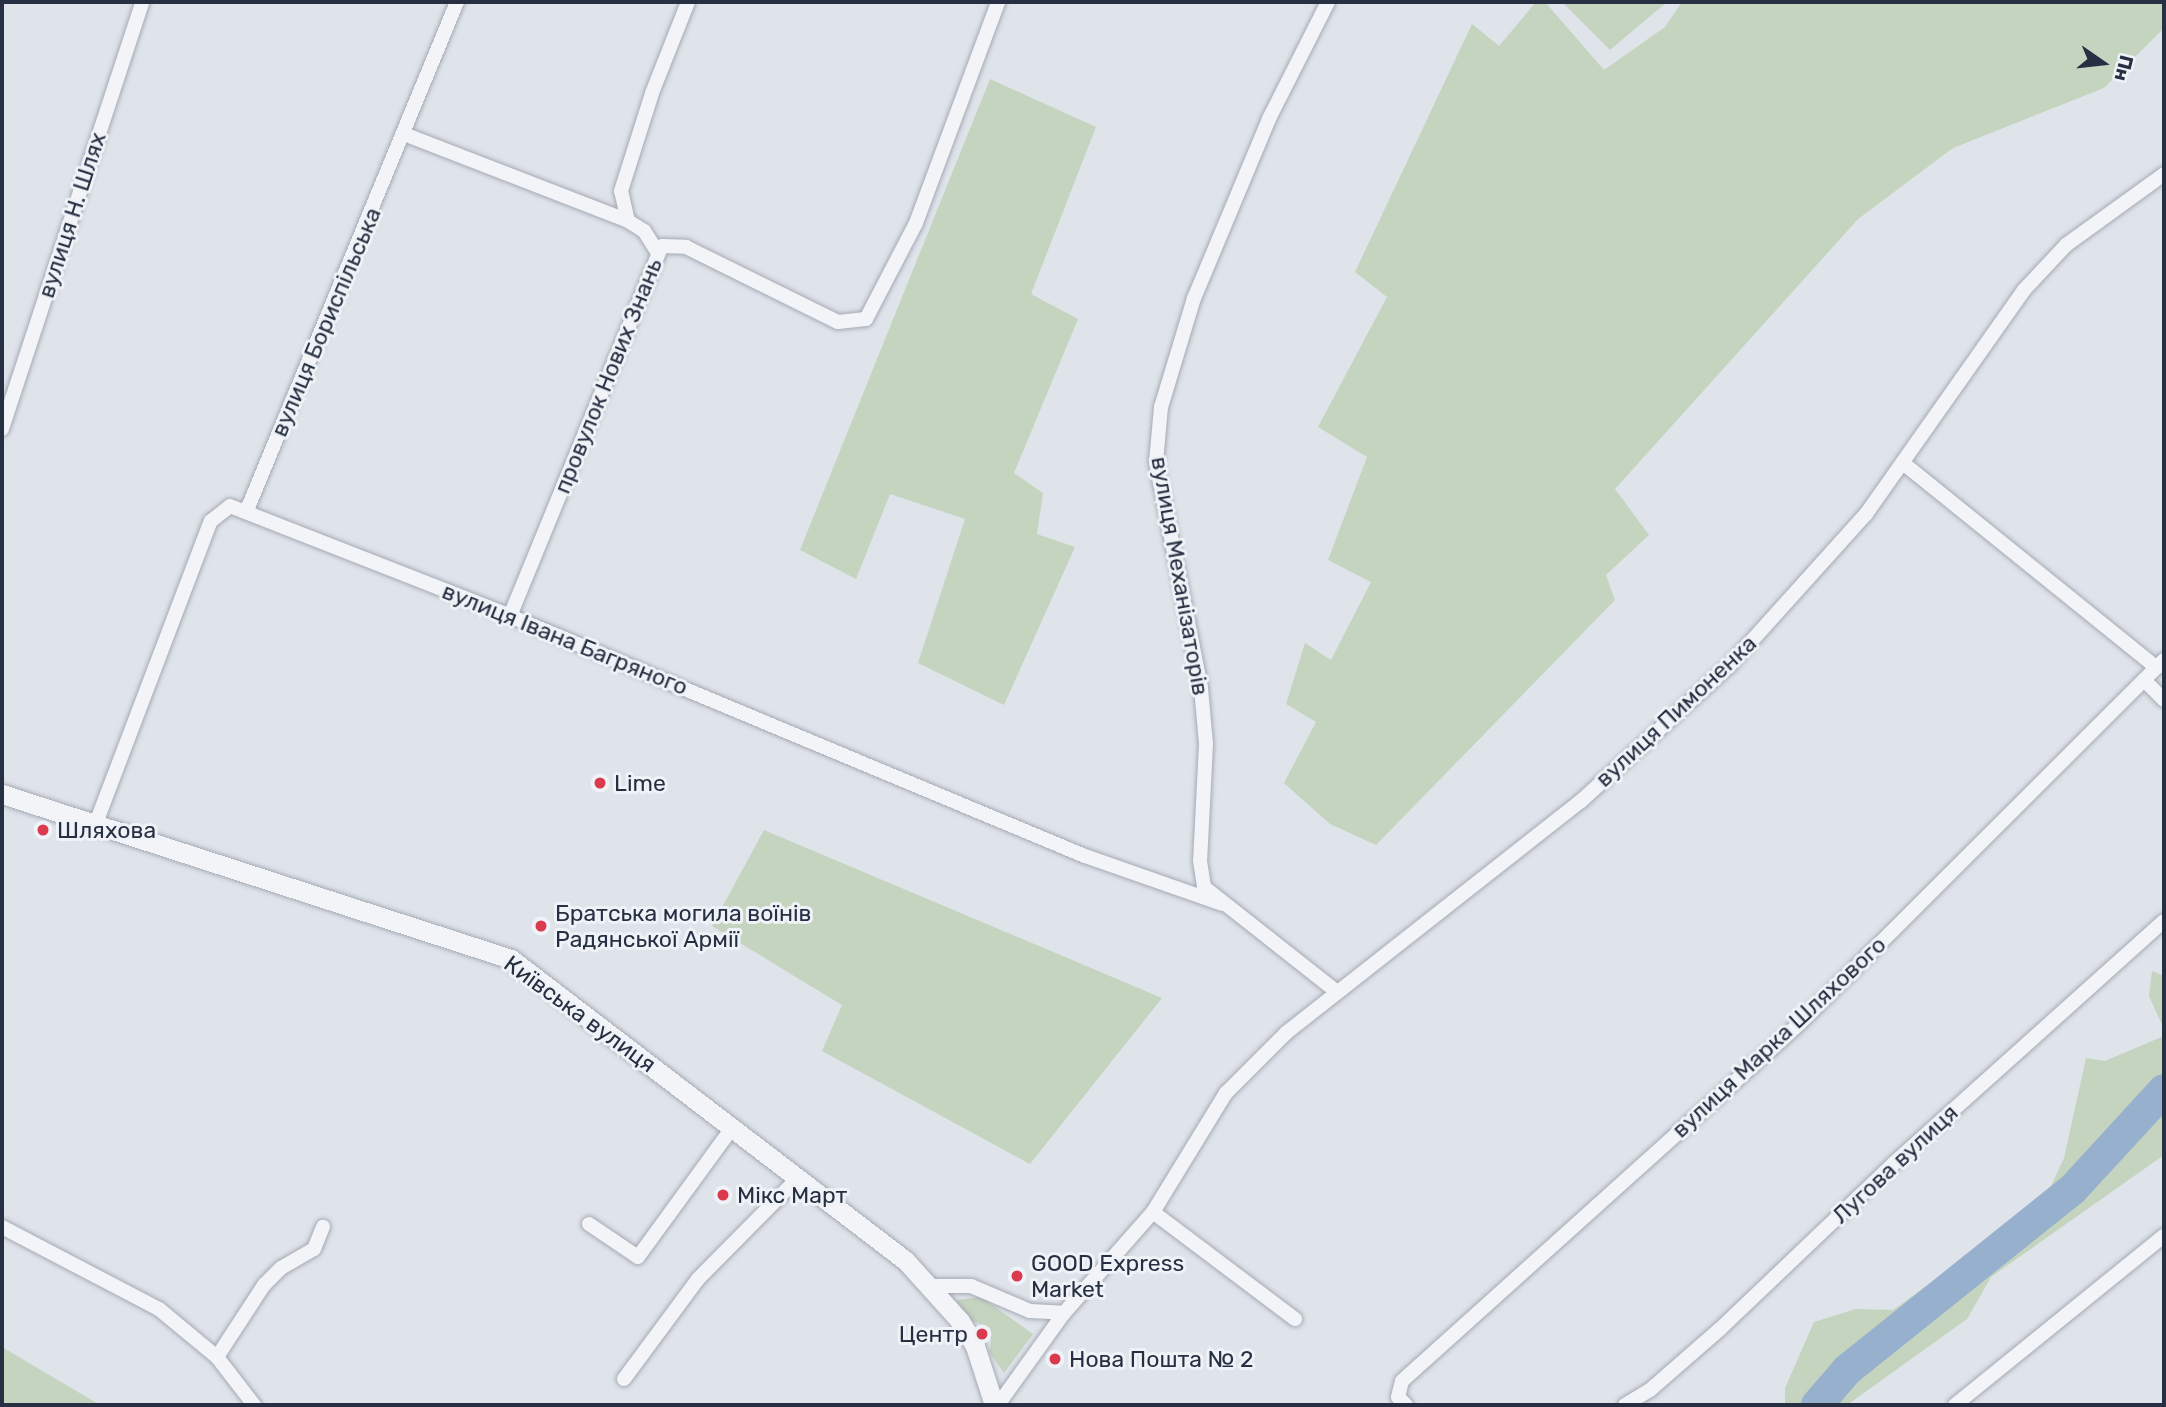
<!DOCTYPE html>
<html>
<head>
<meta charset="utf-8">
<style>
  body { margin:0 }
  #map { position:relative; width:2166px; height:1407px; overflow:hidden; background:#dfe3ea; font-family:Rubik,sans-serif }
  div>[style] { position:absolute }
  .green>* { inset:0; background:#c4d4bf }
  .river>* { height:32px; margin:-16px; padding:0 16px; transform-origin:16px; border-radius:16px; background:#97b0cd }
  .roads { filter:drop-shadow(0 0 2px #a4aab4) drop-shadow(0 0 2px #a4aab4) }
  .minor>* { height:14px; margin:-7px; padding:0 7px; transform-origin:7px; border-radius:7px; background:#f2f4f8 }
  .tertiary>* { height:19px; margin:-9.5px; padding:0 9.5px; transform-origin:9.5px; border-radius:9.5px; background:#f2f4f8 }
  .dots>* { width:19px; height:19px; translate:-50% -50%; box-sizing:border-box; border:4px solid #eff2f7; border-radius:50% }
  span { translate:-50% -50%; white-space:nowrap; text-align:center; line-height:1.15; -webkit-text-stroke:6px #eff2f7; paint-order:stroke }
  .street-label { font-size:23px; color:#273042 }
  .poi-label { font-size:23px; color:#273042 }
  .left { translate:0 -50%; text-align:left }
  .right { translate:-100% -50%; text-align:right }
  .frame { position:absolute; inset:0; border:4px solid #273042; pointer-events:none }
  .north { position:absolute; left:2068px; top:28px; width:70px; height:70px; -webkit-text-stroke:5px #eff2f7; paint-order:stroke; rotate:104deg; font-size:19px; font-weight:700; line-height:28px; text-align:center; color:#273042 }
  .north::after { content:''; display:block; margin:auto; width:24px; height:32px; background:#273042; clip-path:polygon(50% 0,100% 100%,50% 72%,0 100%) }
</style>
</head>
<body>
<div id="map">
  <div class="green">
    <i style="clip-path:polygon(1536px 2px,1545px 2px,1604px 70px,1665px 27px,1682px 2px,2164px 2px,2164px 28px,2104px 88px,1953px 148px,1858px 219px,1615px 489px,1649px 535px,1606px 575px,1615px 600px,1376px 845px,1330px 824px,1284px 783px,1316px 722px,1286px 704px,1305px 643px,1331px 660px,1371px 582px,1328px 560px,1367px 457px,1318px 427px,1387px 297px,1355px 272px,1472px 24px,1499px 46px)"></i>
    <i style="clip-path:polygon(1562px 2px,1667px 2px,1610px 50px)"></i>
    <i style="clip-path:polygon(990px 79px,1096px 127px,1031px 294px,1078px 319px,1014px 473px,1043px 493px,1037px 534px,1075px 547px,1004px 705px,918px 663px,965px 519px,890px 494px,856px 579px,800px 550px)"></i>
    <i style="clip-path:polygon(764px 830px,1162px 998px,1030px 1164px,822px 1051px,842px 1005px,712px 926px)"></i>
    <i style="clip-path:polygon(2152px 971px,2164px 976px,2164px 1029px,2149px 996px)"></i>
    <i style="clip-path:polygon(2164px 1036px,2164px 1155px,1991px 1277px,1967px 1319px,1847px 1405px,1785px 1405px,1785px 1388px,1814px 1322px,1856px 1309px,1893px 1310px,2044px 1201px,2064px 1158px,2086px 1058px,2105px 1061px)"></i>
    <i style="clip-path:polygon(981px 1297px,1033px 1334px,1004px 1373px,989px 1352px,991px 1340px,979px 1323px,968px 1321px,956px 1300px)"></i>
    <i style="clip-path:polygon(2px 1347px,100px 1405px,2px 1405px)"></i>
  </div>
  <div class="river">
    <i style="left:1817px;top:1405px;width:46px;rotate:-49.4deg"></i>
    <i style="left:1847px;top:1370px;width:288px;rotate:-38.7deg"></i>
    <i style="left:2072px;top:1190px;width:136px;rotate:-47.4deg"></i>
  </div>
  <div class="roads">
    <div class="minor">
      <i style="left:1328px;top:2px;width:131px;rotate:116.8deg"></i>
      <i style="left:1269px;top:119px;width:194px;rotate:112.7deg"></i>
      <i style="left:1194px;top:298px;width:114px;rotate:106.8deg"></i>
      <i style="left:1161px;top:407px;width:55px;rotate:95.2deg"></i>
      <i style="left:1156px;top:462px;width:230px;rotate:78.7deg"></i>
      <i style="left:1201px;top:688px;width:56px;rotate:84.9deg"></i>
      <i style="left:1206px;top:744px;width:117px;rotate:92.9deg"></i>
      <i style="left:1200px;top:861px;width:26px;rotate:81deg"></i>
      <i style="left:1204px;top:887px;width:169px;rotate:38.3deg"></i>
      <i style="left:404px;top:134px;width:240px;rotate:21.2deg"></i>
      <i style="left:658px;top:253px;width:26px;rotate:-122deg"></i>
      <i style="left:644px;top:231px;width:19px;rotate:-148deg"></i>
      <i style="left:628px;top:221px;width:31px;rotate:-103deg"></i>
      <i style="left:621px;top:191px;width:103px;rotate:-72.4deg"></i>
      <i style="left:652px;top:93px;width:98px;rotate:-68.4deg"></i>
      <i style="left:2px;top:429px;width:449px;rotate:-71.8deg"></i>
      <i style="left:1903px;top:463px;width:326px;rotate:38.9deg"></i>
      <i style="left:247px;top:510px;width:550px;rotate:-67.54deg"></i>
      <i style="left:510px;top:616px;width:400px;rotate:-67.7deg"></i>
      <i style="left:662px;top:246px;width:24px;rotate:2deg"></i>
      <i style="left:686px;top:247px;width:169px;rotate:26.3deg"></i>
      <i style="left:838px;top:322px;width:28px;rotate:-6deg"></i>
      <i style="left:866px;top:319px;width:108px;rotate:-62.5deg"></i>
      <i style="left:916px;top:223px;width:236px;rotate:-69.6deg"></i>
      <i style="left:2144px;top:680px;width:28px;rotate:45deg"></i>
      <i style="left:96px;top:823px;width:323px;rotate:-69.2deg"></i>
      <i style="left:211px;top:521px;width:24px;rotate:-38deg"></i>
      <i style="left:230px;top:506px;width:301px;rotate:21.4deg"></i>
      <i style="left:510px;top:616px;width:623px;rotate:22.66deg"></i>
      <i style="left:1085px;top:856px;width:145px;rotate:19.3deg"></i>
      <i style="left:1153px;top:1212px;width:178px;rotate:37deg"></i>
      <i style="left:589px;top:1224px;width:59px;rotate:34deg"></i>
      <i style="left:638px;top:1257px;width:160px;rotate:-53.9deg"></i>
      <i style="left:2px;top:1227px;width:177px;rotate:27.6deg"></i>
      <i style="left:159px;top:1309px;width:75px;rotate:39.6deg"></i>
      <i style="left:217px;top:1357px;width:61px;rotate:52.4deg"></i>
      <i style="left:932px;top:1286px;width:39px"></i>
      <i style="left:971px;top:1286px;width:64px;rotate:23deg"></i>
      <i style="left:1030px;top:1311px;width:34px;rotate:3deg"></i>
      <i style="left:1064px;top:1313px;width:113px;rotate:125.7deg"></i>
      <i style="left:1064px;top:1313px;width:135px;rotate:-48.6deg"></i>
      <i style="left:1153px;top:1212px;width:140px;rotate:-58.5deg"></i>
      <i style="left:1226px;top:1093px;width:85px;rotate:-45deg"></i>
      <i style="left:1286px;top:1033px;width:375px;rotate:-38.2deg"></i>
      <i style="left:1581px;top:801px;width:200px;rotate:-42.4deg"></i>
      <i style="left:1729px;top:666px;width:205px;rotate:-48deg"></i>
      <i style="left:1866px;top:514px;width:274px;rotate:-54.8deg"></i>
      <i style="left:2024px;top:290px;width:62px;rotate:-47deg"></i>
      <i style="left:2066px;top:245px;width:121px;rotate:-35.9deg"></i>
      <i style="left:217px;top:1357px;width:86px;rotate:-56.9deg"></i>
      <i style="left:264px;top:1285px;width:24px;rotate:-45deg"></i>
      <i style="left:281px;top:1268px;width:38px;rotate:-30deg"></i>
      <i style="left:314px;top:1249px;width:24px;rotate:-68deg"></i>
      <i style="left:624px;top:1379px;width:124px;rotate:-53.5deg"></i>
      <i style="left:698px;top:1279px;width:144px;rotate:-45.3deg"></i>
      <i style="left:1406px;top:1405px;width:11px;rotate:-135deg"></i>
      <i style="left:1398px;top:1397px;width:16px;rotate:-76deg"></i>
      <i style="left:1402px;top:1381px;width:535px;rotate:-41.97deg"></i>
      <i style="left:1800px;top:1023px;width:514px;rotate:-44.92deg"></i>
      <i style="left:1625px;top:1405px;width:29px;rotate:-31deg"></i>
      <i style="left:1650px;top:1390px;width:93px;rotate:-41.1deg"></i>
      <i style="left:1720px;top:1329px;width:239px;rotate:-43.6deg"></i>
      <i style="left:1893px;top:1164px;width:364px;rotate:-41.9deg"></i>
      <i style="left:1955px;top:1405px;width:269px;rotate:-39deg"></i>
    </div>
    <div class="tertiary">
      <i style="left:2px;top:794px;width:535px;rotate:17.96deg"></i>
      <i style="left:511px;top:959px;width:496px;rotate:37.4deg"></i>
      <i style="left:905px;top:1260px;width:82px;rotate:48deg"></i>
      <i style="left:960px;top:1321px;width:29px;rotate:59deg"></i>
      <i style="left:975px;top:1346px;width:62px;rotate:72.1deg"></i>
    </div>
  </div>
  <div class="dots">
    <i style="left:600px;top:783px;background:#d93a4e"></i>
    <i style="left:43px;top:830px;background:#d93a4e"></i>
    <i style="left:541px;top:926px;background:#d93a4e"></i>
    <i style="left:723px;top:1195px;background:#d93a4e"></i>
    <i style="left:1017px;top:1276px;background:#d93a4e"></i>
    <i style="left:982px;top:1334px;background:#d93a4e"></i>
    <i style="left:1055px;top:1359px;background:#d93a4e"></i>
  </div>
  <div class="street-label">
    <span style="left:72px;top:215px;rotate:-72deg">вулиця Н. Шлях</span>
    <span style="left:326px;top:322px;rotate:-67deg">вулиця Бориспільська</span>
    <span style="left:608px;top:376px;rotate:-68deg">провулок Нових Знань</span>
    <span style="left:1180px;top:576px;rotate:80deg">вулиця Механізаторів</span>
    <span style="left:565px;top:639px;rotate:22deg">вулиця Івана Багряного</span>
    <span style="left:1676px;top:711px;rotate:-43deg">вулиця Пимоненка</span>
    <span style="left:580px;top:1014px;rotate:36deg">Київська вулиця</span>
    <span style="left:1779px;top:1037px;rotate:-43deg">вулиця Марка Шляхового</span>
    <span style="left:1895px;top:1164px;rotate:-43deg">Лугова вулиця</span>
  </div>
  <div class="poi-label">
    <span class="left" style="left:614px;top:783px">Lime</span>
    <span class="left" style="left:57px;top:830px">Шляхова</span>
    <span class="left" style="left:555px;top:926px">Братська могила воїнів<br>Радянської Армії</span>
    <span class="left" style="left:737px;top:1195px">Мікс Март</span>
    <span class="left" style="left:1031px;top:1276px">GOOD Express<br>Market</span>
    <span class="right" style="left:968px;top:1334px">Центр</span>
    <span class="left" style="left:1069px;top:1359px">Нова Пошта № 2</span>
  </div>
  <div class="frame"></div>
  <div class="north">Пн</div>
</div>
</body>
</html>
